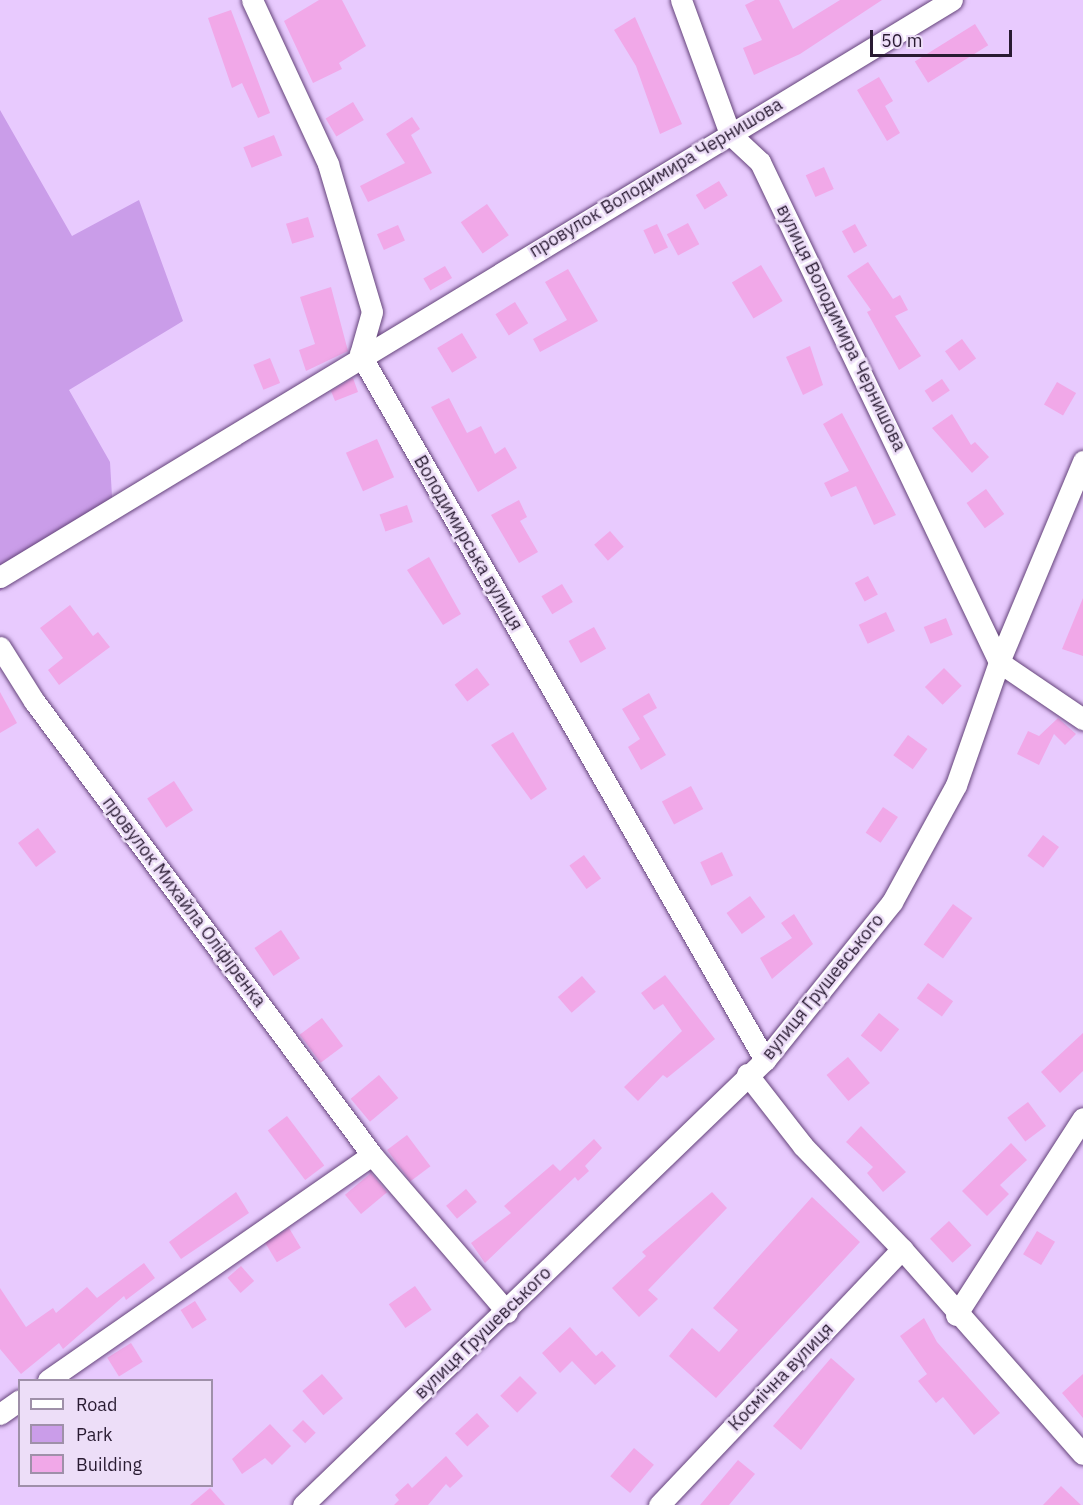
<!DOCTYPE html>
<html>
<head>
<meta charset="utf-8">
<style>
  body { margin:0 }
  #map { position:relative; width:1083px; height:1505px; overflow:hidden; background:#e8cafe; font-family:"IBM Plex Sans",sans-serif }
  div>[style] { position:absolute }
  .green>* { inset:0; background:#ca9de9 }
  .building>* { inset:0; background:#f1a8e8; transform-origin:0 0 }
  .roads { filter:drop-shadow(0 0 2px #64437a) drop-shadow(0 0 2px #64437a) }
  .minor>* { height:21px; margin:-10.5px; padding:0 10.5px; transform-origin:10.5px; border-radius:10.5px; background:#fff }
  span { translate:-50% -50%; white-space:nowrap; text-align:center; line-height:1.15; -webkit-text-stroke:5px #eddef8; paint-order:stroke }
  .street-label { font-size:18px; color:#291b32 }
  .legend { position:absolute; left:18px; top:1379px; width:195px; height:108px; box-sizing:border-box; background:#eddef8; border:2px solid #9f90a9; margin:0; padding:8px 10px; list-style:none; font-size:18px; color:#291b32 }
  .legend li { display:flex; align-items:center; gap:12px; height:30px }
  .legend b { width:30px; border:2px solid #9f90a9 }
  .scale { position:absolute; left:870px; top:30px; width:142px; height:27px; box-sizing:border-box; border:3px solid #291b32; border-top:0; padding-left:8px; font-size:18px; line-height:21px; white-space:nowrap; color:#291b32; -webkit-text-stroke:4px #eddef8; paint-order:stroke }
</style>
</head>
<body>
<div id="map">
  <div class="green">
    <i style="clip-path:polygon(0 110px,72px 236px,139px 200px,183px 321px,69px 390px,110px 462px,113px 513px,0 591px)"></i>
  </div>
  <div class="building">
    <i style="clip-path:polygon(319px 0,342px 0,366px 46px,339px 63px,342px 69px,313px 83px,284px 21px)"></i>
    <i style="clip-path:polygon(755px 0,779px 0,793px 29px,840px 0,882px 0,800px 54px,754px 75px,743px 48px,762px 40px,745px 5px)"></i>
    <i style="clip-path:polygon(231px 10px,270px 113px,258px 118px,242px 83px,232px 88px,208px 18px)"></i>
    <i style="clip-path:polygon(635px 17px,682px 124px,660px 134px,636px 66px,614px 30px)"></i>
    <i style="left:975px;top:24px;width:25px;height:71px;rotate:58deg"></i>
    <i style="clip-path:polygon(879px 77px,893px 101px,885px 106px,900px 133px,887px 141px,857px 90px)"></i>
    <i style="left:353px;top:102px;width:21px;height:32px;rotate:59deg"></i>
    <i style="clip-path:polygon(412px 117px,420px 129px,411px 135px,432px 173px,368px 202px,360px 186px,405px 163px,386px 134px)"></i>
    <i style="left:274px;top:135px;width:22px;height:33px;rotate:68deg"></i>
    <i style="left:824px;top:167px;width:24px;height:20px;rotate:66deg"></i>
    <i style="left:719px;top:181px;width:17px;height:27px;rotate:59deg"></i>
    <i style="left:487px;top:204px;width:38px;height:32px;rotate:55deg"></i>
    <i style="left:308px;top:217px;width:21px;height:23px;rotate:73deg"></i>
    <i style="left:688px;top:223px;width:24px;height:24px;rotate:62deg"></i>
    <i style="left:657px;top:224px;width:26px;height:15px;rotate:65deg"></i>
    <i style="left:855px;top:224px;width:25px;height:15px;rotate:61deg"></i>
    <i style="left:398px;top:225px;width:17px;height:23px;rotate:66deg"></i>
    <i style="clip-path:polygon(868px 262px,893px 299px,900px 295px,908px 310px,895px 316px,921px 356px,899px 370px,867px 312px,871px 310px,847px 276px)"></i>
    <i style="left:761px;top:265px;width:42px;height:34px;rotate:59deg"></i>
    <i style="left:445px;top:266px;width:14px;height:25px;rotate:60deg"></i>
    <i style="clip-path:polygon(568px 269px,598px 321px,540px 352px,533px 339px,567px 320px,545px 282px)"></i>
    <i style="clip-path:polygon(331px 287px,348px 351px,306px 371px,299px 350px,315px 344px,300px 297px)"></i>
    <i style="left:515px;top:302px;width:25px;height:23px;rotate:58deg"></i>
    <i style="left:462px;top:333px;width:29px;height:29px;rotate:59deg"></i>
    <i style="left:962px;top:339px;width:24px;height:21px;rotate:54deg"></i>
    <i style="clip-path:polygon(810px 346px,823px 385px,803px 395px,786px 357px)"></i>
    <i style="left:270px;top:358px;width:27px;height:18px;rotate:68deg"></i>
    <i style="clip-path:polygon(353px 378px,358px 392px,335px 401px,331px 391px)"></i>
    <i style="left:942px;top:379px;width:14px;height:21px;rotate:56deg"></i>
    <i style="left:1057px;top:382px;width:22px;height:26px;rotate:30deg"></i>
    <i style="clip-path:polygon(449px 398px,467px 433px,481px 426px,495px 454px,505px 447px,517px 468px,478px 492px,431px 407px)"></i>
    <i style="clip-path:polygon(842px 413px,896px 515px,874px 525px,856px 486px,831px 497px,824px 483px,849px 471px,823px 424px)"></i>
    <i style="clip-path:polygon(952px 414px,971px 445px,975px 442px,989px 457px,972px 473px,932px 428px)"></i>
    <i style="left:377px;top:439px;width:42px;height:34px;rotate:66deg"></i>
    <i style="left:986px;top:489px;width:31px;height:24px;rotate:54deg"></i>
    <i style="clip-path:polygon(519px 500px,527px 517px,520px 521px,538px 552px,519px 563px,491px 515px)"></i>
    <i style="left:407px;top:505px;width:18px;height:29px;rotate:71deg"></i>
    <i style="left:610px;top:531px;width:21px;height:21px;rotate:49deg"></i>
    <i style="clip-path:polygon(429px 557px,461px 614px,443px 625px,407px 570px)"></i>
    <i style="left:868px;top:576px;width:21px;height:15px;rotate:62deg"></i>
    <i style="left:562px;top:584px;width:21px;height:24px;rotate:59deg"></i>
    <i style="clip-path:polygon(1083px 598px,1083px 656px,1062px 649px)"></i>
    <i style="clip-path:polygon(70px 605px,93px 636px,98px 632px,110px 647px,59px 685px,48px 670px,63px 658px,40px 628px)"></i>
    <i style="left:886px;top:612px;width:21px;height:30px;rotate:65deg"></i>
    <i style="left:946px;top:618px;width:18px;height:24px;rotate:68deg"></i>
    <i style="left:594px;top:627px;width:25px;height:29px;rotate:61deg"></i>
    <i style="left:477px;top:668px;width:21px;height:28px;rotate:53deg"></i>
    <i style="left:944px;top:668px;width:25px;height:27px;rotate:45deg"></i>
    <i style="clip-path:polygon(0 692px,17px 723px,0 733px)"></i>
    <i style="clip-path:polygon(649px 693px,657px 708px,643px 716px,666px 755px,641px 770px,628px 747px,640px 739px,622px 709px)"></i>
    <i style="clip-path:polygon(1058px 718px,1076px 734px,1065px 745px,1054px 734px,1039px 765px,1017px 754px,1028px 731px,1039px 736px)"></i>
    <i style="clip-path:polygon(513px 732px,547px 789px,531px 800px,491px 745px)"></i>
    <i style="left:908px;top:735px;width:24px;height:25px;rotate:36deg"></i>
    <i style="left:174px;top:781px;width:35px;height:32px;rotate:57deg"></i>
    <i style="left:691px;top:786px;width:26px;height:33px;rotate:62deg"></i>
    <i style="left:883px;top:807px;width:18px;height:31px;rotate:34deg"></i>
    <i style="left:38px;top:828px;width:30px;height:25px;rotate:53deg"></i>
    <i style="left:1043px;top:835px;width:20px;height:26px;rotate:37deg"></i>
    <i style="left:722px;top:852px;width:26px;height:24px;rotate:65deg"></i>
    <i style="left:584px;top:855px;width:29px;height:18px;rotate:54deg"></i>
    <i style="left:750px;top:896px;width:26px;height:29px;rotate:54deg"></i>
    <i style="left:953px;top:904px;width:24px;height:50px;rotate:36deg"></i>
    <i style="clip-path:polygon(794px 914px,813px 944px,772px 979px,760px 958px,792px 938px,781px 923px)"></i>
    <i style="left:281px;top:930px;width:34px;height:32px;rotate:56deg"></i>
    <i style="clip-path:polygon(665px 975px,715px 1039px,667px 1078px,663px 1075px,638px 1101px,624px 1087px,682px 1031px,663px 1004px,654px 1010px,641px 993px)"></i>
    <i style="left:582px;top:976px;width:21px;height:32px;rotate:49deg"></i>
    <i style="left:928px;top:983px;width:31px;height:19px;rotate:36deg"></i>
    <i style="left:879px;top:1013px;width:26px;height:29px;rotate:39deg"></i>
    <i style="left:322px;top:1018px;width:35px;height:28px;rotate:53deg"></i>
    <i style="clip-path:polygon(1083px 1033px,1083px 1071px,1060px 1093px,1041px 1072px)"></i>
    <i style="left:848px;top:1057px;width:34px;height:28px;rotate:50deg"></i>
    <i style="left:379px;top:1075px;width:30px;height:37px;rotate:50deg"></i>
    <i style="left:1028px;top:1102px;width:30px;height:26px;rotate:53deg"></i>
    <i style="left:287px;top:1116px;width:62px;height:24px;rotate:53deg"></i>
    <i style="clip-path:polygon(861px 1126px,906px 1172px,883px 1192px,867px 1173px,873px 1167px,846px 1142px)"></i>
    <i style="left:407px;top:1135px;width:39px;height:25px;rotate:53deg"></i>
    <i style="clip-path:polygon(594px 1139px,602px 1148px,585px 1166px,589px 1171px,578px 1181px,575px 1177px,485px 1263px,471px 1243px,511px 1213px,504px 1206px,553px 1164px,560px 1171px)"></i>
    <i style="clip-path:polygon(1011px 1143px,1027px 1160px,1000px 1185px,1009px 1194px,987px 1216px,962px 1191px)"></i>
    <i style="left:371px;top:1173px;width:25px;height:34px;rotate:50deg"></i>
    <i style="left:466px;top:1189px;width:17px;height:26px;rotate:50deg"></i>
    <i style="clip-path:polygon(236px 1192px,249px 1213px,181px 1259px,169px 1242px)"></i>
    <i style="clip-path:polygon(712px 1192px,727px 1208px,648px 1290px,658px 1299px,639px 1317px,612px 1288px,646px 1256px,642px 1252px)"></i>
    <i style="clip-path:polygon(812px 1197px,860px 1242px,716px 1398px,669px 1356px,692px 1328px,719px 1352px,738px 1330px,713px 1308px)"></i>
    <i style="left:949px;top:1221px;width:33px;height:26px;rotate:47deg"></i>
    <i style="left:289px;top:1228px;width:23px;height:28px;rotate:59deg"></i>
    <i style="left:1037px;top:1231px;width:21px;height:27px;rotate:31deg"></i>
    <i style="clip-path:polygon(144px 1263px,155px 1278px,126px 1300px,124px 1296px,63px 1349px,59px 1343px,21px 1374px,0 1349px,0 1288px,26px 1327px,53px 1308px,56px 1313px,87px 1287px,97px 1298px)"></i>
    <i style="left:241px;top:1266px;width:20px;height:18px;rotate:49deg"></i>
    <i style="left:415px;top:1286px;width:29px;height:32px;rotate:55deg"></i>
    <i style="left:195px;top:1301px;width:22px;height:17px;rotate:58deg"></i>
    <i style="clip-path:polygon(924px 1318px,937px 1342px,1000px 1413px,974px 1435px,943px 1397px,936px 1403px,918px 1381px,927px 1374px,900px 1336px)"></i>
    <i style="clip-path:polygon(570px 1327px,596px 1356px,602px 1351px,616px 1366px,595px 1385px,572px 1361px,560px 1373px,542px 1353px)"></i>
    <i style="left:131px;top:1343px;width:22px;height:28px;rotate:58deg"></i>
    <i style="clip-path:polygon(831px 1358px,855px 1379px,801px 1450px,773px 1426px)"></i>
    <i style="left:322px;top:1374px;width:32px;height:26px;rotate:49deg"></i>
    <i style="clip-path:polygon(1083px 1374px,1083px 1418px,1062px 1393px)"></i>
    <i style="left:520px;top:1376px;width:24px;height:28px;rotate:45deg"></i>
    <i style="left:477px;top:1413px;width:18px;height:30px;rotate:47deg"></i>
    <i style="left:303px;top:1420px;width:18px;height:15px;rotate:45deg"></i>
    <i style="clip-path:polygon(270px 1424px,291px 1446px,272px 1465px,265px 1458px,242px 1474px,232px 1459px)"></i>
    <i style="left:634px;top:1448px;width:26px;height:37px;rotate:40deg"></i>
    <i style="clip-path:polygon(446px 1456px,463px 1476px,450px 1488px,446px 1484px,428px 1505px,394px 1505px,399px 1500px,395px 1495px,408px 1483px,412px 1488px)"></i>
    <i style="clip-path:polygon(738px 1460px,755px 1474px,729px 1505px,700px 1505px)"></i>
    <i style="clip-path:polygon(1061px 1486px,1081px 1505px,1043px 1505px)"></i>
    <i style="clip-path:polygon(210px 1488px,225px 1505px,190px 1505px)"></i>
  </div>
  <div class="roads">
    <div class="minor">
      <i style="left:252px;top:0;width:181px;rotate:65.1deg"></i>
      <i style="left:328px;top:164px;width:154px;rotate:73.4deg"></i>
      <i style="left:372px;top:312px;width:44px;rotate:105.9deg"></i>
      <i style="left:360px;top:354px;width:814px;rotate:60.16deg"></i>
      <i style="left:681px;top:0;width:143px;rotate:69.9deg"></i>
      <i style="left:730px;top:134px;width:41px;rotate:43deg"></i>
      <i style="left:760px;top:162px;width:554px;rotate:64.45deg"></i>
      <i style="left:999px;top:662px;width:102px;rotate:34.2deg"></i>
      <i style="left:0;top:577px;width:1113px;rotate:-31.22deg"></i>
      <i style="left:0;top:647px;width:64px;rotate:57.8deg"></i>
      <i style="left:34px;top:701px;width:566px;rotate:53.33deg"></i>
      <i style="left:372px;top:1155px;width:207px;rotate:49.3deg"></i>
      <i style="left:747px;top:1074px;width:91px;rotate:52.1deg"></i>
      <i style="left:803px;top:1146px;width:143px;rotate:46.1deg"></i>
      <i style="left:902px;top:1249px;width:273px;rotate:48.6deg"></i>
      <i style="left:956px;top:1315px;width:234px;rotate:-57.2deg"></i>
      <i style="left:48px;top:1380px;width:394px;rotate:-34.8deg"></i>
      <i style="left:0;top:1414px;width:24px;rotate:-35deg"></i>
      <i style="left:303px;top:1505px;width:641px;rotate:-43.93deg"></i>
      <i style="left:765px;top:1060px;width:203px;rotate:-51.2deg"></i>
      <i style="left:892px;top:902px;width:133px;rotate:-61.3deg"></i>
      <i style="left:956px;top:785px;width:130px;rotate:-70.7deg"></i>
      <i style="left:999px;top:662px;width:218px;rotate:-67.3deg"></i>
      <i style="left:659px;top:1505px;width:353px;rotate:-46.5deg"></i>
    </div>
  </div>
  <div class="street-label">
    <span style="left:656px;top:178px;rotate:-31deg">провулок Володимира Чернишова</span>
    <span style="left:841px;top:328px;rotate:64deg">вулиця Володимира Чернишова</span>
    <span style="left:468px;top:543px;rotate:60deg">Володимирська вулиця</span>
    <span style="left:184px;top:902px;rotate:53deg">провулок Михайла Оліфіренка</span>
    <span style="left:823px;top:987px;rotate:-51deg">вулиця Грушевського</span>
    <span style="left:483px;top:1333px;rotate:-44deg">вулиця Грушевського</span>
    <span style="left:781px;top:1377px;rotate:-46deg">Космічна вулиця</span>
  </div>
  <ul class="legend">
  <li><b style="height:8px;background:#fff"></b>Road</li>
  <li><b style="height:16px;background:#ca9de9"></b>Park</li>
  <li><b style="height:16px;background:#f1a8e8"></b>Building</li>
  </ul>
  <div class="scale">50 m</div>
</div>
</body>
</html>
